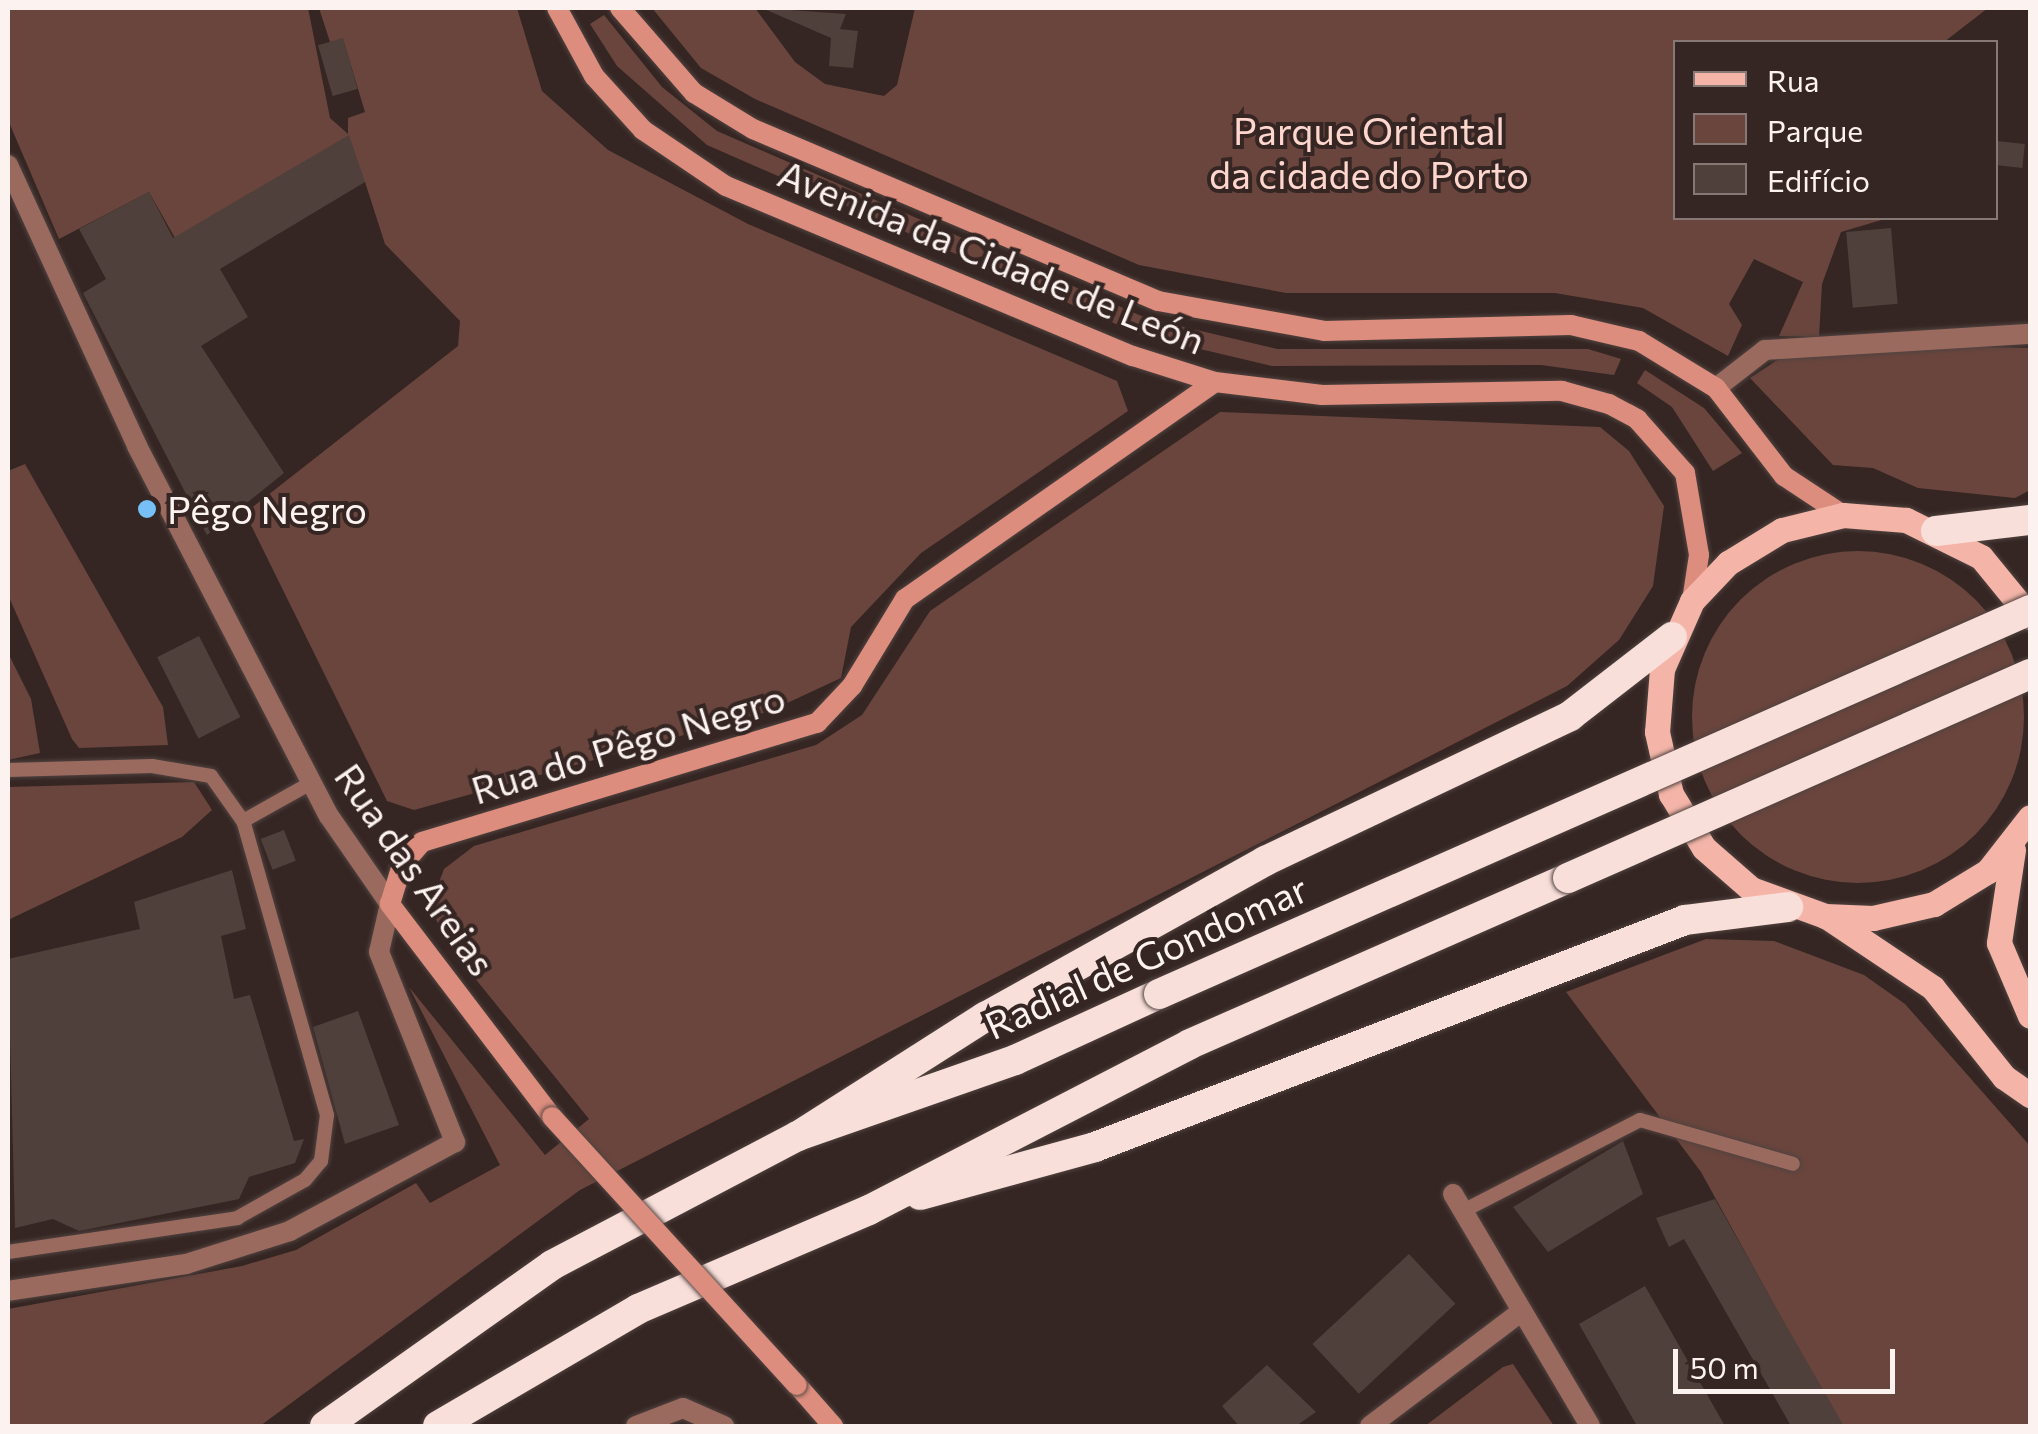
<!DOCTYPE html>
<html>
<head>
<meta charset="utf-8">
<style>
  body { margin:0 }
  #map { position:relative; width:2038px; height:1434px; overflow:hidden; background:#352623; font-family:Commissioner,sans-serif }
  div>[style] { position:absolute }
  .green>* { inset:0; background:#6a453d }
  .round { border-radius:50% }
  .building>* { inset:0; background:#50403c; transform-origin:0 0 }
  .roads { filter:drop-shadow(0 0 2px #514340) drop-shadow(0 0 2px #514340) }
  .lane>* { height:14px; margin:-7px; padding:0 7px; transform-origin:7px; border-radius:7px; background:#9b6a5f }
  .street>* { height:20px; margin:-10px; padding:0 10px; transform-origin:10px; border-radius:10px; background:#9b6a5f }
  .secondary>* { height:20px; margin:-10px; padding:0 10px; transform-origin:10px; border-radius:10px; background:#dc8d7d }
  .primary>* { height:25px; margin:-12.5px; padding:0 12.5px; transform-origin:12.5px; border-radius:12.5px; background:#f4b5a8 }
  .highway>* { height:30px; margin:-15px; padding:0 15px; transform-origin:15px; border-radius:15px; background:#f9dfda }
  .bridges { filter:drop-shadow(0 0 2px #514340) drop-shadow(0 0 2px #514340) }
  .secondary-bridge>* { height:20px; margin:-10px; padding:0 10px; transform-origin:10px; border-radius:10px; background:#dc8d7d }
  .highway-bridge>* { height:30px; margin:-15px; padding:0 15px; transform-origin:15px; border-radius:15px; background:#f9dfda }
  .dots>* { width:28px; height:28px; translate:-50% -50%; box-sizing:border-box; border:5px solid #352623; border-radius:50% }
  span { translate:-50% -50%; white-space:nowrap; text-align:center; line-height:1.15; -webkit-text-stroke:8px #352623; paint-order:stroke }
  .park-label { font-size:38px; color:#fed6cd }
  .street-label { font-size:38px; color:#fcf2f0 }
  .poi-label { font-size:38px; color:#fcf2f0 }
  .left { translate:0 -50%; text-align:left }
  .frame { position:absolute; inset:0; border:10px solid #fcf2f0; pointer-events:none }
  .legend { position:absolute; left:1673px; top:40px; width:325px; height:180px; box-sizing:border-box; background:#352623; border:2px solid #857875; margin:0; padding:12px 18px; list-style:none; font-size:30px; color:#fcf2f0 }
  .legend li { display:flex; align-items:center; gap:20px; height:50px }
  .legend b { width:50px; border:2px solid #857875 }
  .scale { position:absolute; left:1673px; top:1349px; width:222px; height:45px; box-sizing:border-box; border:5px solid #fcf2f0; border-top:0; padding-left:12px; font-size:30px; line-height:35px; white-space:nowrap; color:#fcf2f0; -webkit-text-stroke:8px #352623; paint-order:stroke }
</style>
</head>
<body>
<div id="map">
  <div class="green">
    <i style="clip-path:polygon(8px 8px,308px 8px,330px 118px,348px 134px,348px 118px,365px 112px,343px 39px,330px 42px,319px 8px,517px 8px,542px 91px,608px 150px,748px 224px,1117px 381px,1128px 411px,921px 553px,851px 627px,841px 678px,770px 711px,414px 810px,387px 801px,245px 513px,458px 346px,460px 321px,385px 244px,365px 182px,252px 192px,175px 238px,149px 192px,59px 239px,8px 120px)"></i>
    <i style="clip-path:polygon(652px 8px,755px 8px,795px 62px,825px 84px,884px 96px,897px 85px,915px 8px,1988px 8px,1944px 42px,1676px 42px,1676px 218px,1888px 218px,1841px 232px,1822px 284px,1819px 337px,1779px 336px,1803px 282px,1754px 259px,1729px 304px,1742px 325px,1728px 356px,1643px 308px,1555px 293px,1286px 293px,1139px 265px,755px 99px,701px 68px)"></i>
    <i style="clip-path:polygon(604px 15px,662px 87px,717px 131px,1146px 318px,1277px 349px,1588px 349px,1621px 359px,1614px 375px,1541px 365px,1272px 366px,1141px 335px,707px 145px,617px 66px,590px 24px)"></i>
    <i style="clip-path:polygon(1946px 346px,2030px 348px,2030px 490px,2015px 498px,1918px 488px,1873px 468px,1833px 465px,1750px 378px,1779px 359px)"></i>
    <i style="clip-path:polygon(1645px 370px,1704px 408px,1742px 453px,1713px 471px,1672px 407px,1637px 383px)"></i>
    <i style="clip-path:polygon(1220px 412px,1600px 427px,1629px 451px,1664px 506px,1653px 586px,1619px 640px,1567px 686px,580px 1190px,260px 1426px,8px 1426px,8px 1309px,242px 1266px,296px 1250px,416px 1183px,430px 1203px,500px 1165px,409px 987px,545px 1155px,589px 1119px,448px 945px,430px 906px,444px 869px,474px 846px,816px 745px,862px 715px,930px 611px)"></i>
    <i style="clip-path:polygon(25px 464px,163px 707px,168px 745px,79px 748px,72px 739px,8px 595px,8px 471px)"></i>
    <i class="round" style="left:1692px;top:551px;width:332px;height:332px"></i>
    <i style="clip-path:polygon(8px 653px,31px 699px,40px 753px,8px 760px)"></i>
    <i style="clip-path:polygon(194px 782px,212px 810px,182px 837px,8px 920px,8px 787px)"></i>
    <i style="clip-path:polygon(1706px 939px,1774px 941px,1864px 975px,1905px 1004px,2030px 1146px,2030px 1426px,1841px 1426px,1701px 1172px,1566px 992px)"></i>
    <i style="clip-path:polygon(1513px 1364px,1554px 1426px,1425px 1426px,1503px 1367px)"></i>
  </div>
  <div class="building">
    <i style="clip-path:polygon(762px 8px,846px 14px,840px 29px,858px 31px,853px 68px,829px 66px,831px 38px)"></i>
    <i style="left:343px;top:38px;width:53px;height:26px;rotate:74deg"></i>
    <i style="clip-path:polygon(349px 135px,365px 182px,220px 269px,248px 317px,201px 346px,284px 473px,207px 535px,83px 293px,106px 279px,79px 229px,149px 192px,173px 238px)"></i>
    <i style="left:1996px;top:141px;width:29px;height:24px;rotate:6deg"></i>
    <i style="left:1891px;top:228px;width:76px;height:45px;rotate:85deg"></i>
    <i style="left:199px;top:636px;width:91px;height:47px;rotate:63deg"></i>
    <i style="left:284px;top:830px;width:33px;height:25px;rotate:69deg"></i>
    <i style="clip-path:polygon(232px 870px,246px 929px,221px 936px,234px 999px,250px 995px,294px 1141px,304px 1139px,295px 1163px,249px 1177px,239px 1199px,79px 1231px,53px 1219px,15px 1228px,8px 959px,140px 929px,134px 902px)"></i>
    <i style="clip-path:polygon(358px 1011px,399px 1125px,345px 1144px,313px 1027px)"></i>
    <i style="clip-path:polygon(1623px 1141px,1643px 1194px,1548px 1252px,1513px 1207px)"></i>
    <i style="clip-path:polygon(1715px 1199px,1783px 1320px,1844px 1426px,1791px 1426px,1684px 1239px,1669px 1247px,1656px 1218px)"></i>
    <i style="left:1409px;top:1254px;width:68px;height:132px;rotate:47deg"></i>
    <i style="clip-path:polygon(1645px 1286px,1725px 1426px,1637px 1426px,1579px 1324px)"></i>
    <i style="clip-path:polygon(1267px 1365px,1316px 1412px,1296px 1426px,1239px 1426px,1222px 1406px)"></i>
  </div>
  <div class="roads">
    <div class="lane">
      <i style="left:8px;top:770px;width:144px;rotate:-1.6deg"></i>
      <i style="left:152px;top:766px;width:60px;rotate:9.6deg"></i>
      <i style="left:211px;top:776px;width:55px;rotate:54.6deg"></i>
      <i style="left:243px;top:821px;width:78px;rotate:-29.2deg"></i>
      <i style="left:1463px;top:1211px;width:199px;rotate:-27.2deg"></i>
      <i style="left:1640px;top:1120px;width:159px;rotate:16deg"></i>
      <i style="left:8px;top:1252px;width:232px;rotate:-8.4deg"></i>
      <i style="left:237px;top:1218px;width:78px;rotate:-29.2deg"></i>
      <i style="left:305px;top:1180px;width:25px;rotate:-50deg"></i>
      <i style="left:321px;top:1161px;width:46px;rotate:-82.6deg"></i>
      <i style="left:327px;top:1115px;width:306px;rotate:-105.9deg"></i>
    </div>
    <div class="street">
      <i style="left:8px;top:165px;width:309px;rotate:65.3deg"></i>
      <i style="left:137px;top:446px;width:417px;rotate:62.6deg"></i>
      <i style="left:329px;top:816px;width:107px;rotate:55.3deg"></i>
      <i style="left:390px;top:904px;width:49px;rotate:102.9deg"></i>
      <i style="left:379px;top:952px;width:205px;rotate:68.2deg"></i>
      <i style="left:455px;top:1142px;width:187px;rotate:151.7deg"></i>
      <i style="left:290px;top:1231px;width:109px;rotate:162.4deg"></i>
      <i style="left:186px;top:1264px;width:180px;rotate:171.4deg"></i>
      <i style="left:1716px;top:388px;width:62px;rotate:-37.8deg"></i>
      <i style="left:1765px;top:350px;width:265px;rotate:-3.5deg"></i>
      <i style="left:1453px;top:1194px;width:269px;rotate:59.4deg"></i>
      <i style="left:636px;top:1426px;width:50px;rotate:-21deg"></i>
      <i style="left:683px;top:1408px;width:45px;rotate:23.7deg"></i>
      <i style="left:1370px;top:1426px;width:189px;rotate:-37.1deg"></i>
    </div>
    <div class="secondary">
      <i style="left:557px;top:8px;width:77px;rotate:61.4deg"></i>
      <i style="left:594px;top:76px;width:73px;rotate:47.8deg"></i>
      <i style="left:643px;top:130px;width:100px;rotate:34deg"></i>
      <i style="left:726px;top:186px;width:441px;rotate:22.7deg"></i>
      <i style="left:1133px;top:356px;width:86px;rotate:17.6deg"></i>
      <i style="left:1215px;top:382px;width:108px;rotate:6.9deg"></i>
      <i style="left:1322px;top:395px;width:240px;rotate:-1deg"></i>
      <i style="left:1562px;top:391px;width:49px;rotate:15.5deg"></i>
      <i style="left:1609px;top:404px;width:32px;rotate:28deg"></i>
      <i style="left:1637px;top:419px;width:72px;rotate:48.4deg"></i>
      <i style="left:1685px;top:473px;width:83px;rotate:80.3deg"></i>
      <i style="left:1699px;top:555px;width:47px;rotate:98.7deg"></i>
      <i style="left:620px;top:8px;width:113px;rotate:49deg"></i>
      <i style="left:694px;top:93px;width:69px;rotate:31.4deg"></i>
      <i style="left:753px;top:129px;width:440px;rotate:23deg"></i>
      <i style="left:1158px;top:301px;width:169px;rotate:10.2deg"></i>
      <i style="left:1324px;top:331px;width:247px;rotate:-1.4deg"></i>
      <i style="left:1571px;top:325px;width:70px;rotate:13.2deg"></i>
      <i style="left:1639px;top:341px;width:90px;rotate:31.4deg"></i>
      <i style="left:1716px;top:388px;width:111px;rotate:52.3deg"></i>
      <i style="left:1784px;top:476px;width:71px;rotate:33.5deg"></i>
      <i style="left:552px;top:1117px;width:268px;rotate:-127.3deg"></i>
      <i style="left:390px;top:904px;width:41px;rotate:-72.9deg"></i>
      <i style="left:402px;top:865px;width:30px;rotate:-49deg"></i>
      <i style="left:422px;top:842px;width:413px;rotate:-16.8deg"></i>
      <i style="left:817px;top:723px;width:51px;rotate:-46.6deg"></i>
      <i style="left:852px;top:686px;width:102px;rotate:-58.7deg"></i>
      <i style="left:905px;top:599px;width:378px;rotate:-35deg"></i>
      <i style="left:797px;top:1385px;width:55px;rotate:48.7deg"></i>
    </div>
    <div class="primary">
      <i style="left:2030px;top:617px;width:77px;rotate:-129.2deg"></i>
      <i style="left:1981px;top:557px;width:84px;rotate:-153.7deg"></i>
      <i style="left:1906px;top:520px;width:63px;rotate:-175.5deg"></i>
      <i style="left:1843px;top:515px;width:63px;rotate:166.2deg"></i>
      <i style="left:1782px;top:530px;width:63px;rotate:148.6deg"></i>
      <i style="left:1728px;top:563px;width:52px;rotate:133.5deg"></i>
      <i style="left:1692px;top:601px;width:74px;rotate:113.8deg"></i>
      <i style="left:1662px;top:669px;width:63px;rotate:94.5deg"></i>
      <i style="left:1657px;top:732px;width:64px;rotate:77.3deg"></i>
      <i style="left:1671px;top:794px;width:63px;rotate:58.6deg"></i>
      <i style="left:1704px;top:848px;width:62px;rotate:41.1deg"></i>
      <i style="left:1751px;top:889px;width:79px;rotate:20deg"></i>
      <i style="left:1825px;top:916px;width:48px;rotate:2.4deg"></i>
      <i style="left:1873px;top:918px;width:63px;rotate:-12.9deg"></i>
      <i style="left:1934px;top:904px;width:63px;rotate:-31.4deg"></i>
      <i style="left:1988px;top:871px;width:68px;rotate:-52.1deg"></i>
      <i style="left:2013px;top:850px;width:94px;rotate:98.6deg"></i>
      <i style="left:1999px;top:943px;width:79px;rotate:67deg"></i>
      <i style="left:1829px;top:918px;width:125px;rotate:33.9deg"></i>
      <i style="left:1933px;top:988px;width:114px;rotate:51.4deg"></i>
      <i style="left:2004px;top:1077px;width:32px;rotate:35deg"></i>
    </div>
    <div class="highway">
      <i style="left:1936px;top:531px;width:95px;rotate:-6.7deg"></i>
      <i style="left:798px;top:1136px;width:222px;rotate:-32.5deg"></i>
      <i style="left:985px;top:1017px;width:321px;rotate:-29.1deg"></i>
      <i style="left:1265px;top:861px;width:338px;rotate:-25.4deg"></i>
      <i style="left:1570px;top:716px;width:129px;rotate:-37.8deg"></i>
      <i style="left:920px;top:1195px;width:181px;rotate:-15.3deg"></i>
      <i style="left:1095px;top:1147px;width:632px;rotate:-21.04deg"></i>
      <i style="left:1685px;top:920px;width:104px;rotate:-7.2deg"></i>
      <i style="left:325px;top:1426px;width:278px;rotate:-35.3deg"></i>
      <i style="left:552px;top:1265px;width:278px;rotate:-27.7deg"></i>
      <i style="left:798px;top:1136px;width:230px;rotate:-19.3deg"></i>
      <i style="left:1015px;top:1060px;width:158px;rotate:-24.6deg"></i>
      <i style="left:438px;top:1426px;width:232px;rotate:-30.3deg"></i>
      <i style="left:638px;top:1309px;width:251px;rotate:-23.2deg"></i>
      <i style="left:869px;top:1210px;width:361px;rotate:-27.3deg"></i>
      <i style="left:1190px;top:1044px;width:413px;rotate:-23.7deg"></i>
    </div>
  </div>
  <div class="bridges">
    <div class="secondary-bridge">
      <i style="left:552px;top:1117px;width:363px;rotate:47.6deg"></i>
    </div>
    <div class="highway-bridge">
      <i style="left:1568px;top:878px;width:505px;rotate:-23.82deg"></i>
      <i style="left:1159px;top:994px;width:952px;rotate:-23.79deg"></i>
    </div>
  </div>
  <div class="dots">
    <i style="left:147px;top:509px;background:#76c0f7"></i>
  </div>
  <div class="park-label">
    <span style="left:1369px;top:152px">Parque Oriental<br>da cidade do Porto</span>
  </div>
  <div class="street-label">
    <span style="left:992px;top:256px;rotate:22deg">Avenida da Cidade de León</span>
    <span style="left:628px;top:743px;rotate:-17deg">Rua do Pêgo Negro</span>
    <span style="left:416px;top:869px;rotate:55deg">Rua das Areias</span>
    <span style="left:1146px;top:956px;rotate:-24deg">Radial de Gondomar</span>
  </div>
  <div class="poi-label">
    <span class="left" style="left:167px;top:509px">Pêgo Negro</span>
  </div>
  <div class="frame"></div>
  <ul class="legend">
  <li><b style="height:12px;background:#f4b5a8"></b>Rua</li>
  <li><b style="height:28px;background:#6a453d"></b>Parque</li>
  <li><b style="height:28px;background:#50403c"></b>Edifício</li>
  </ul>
  <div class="scale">50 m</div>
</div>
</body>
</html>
